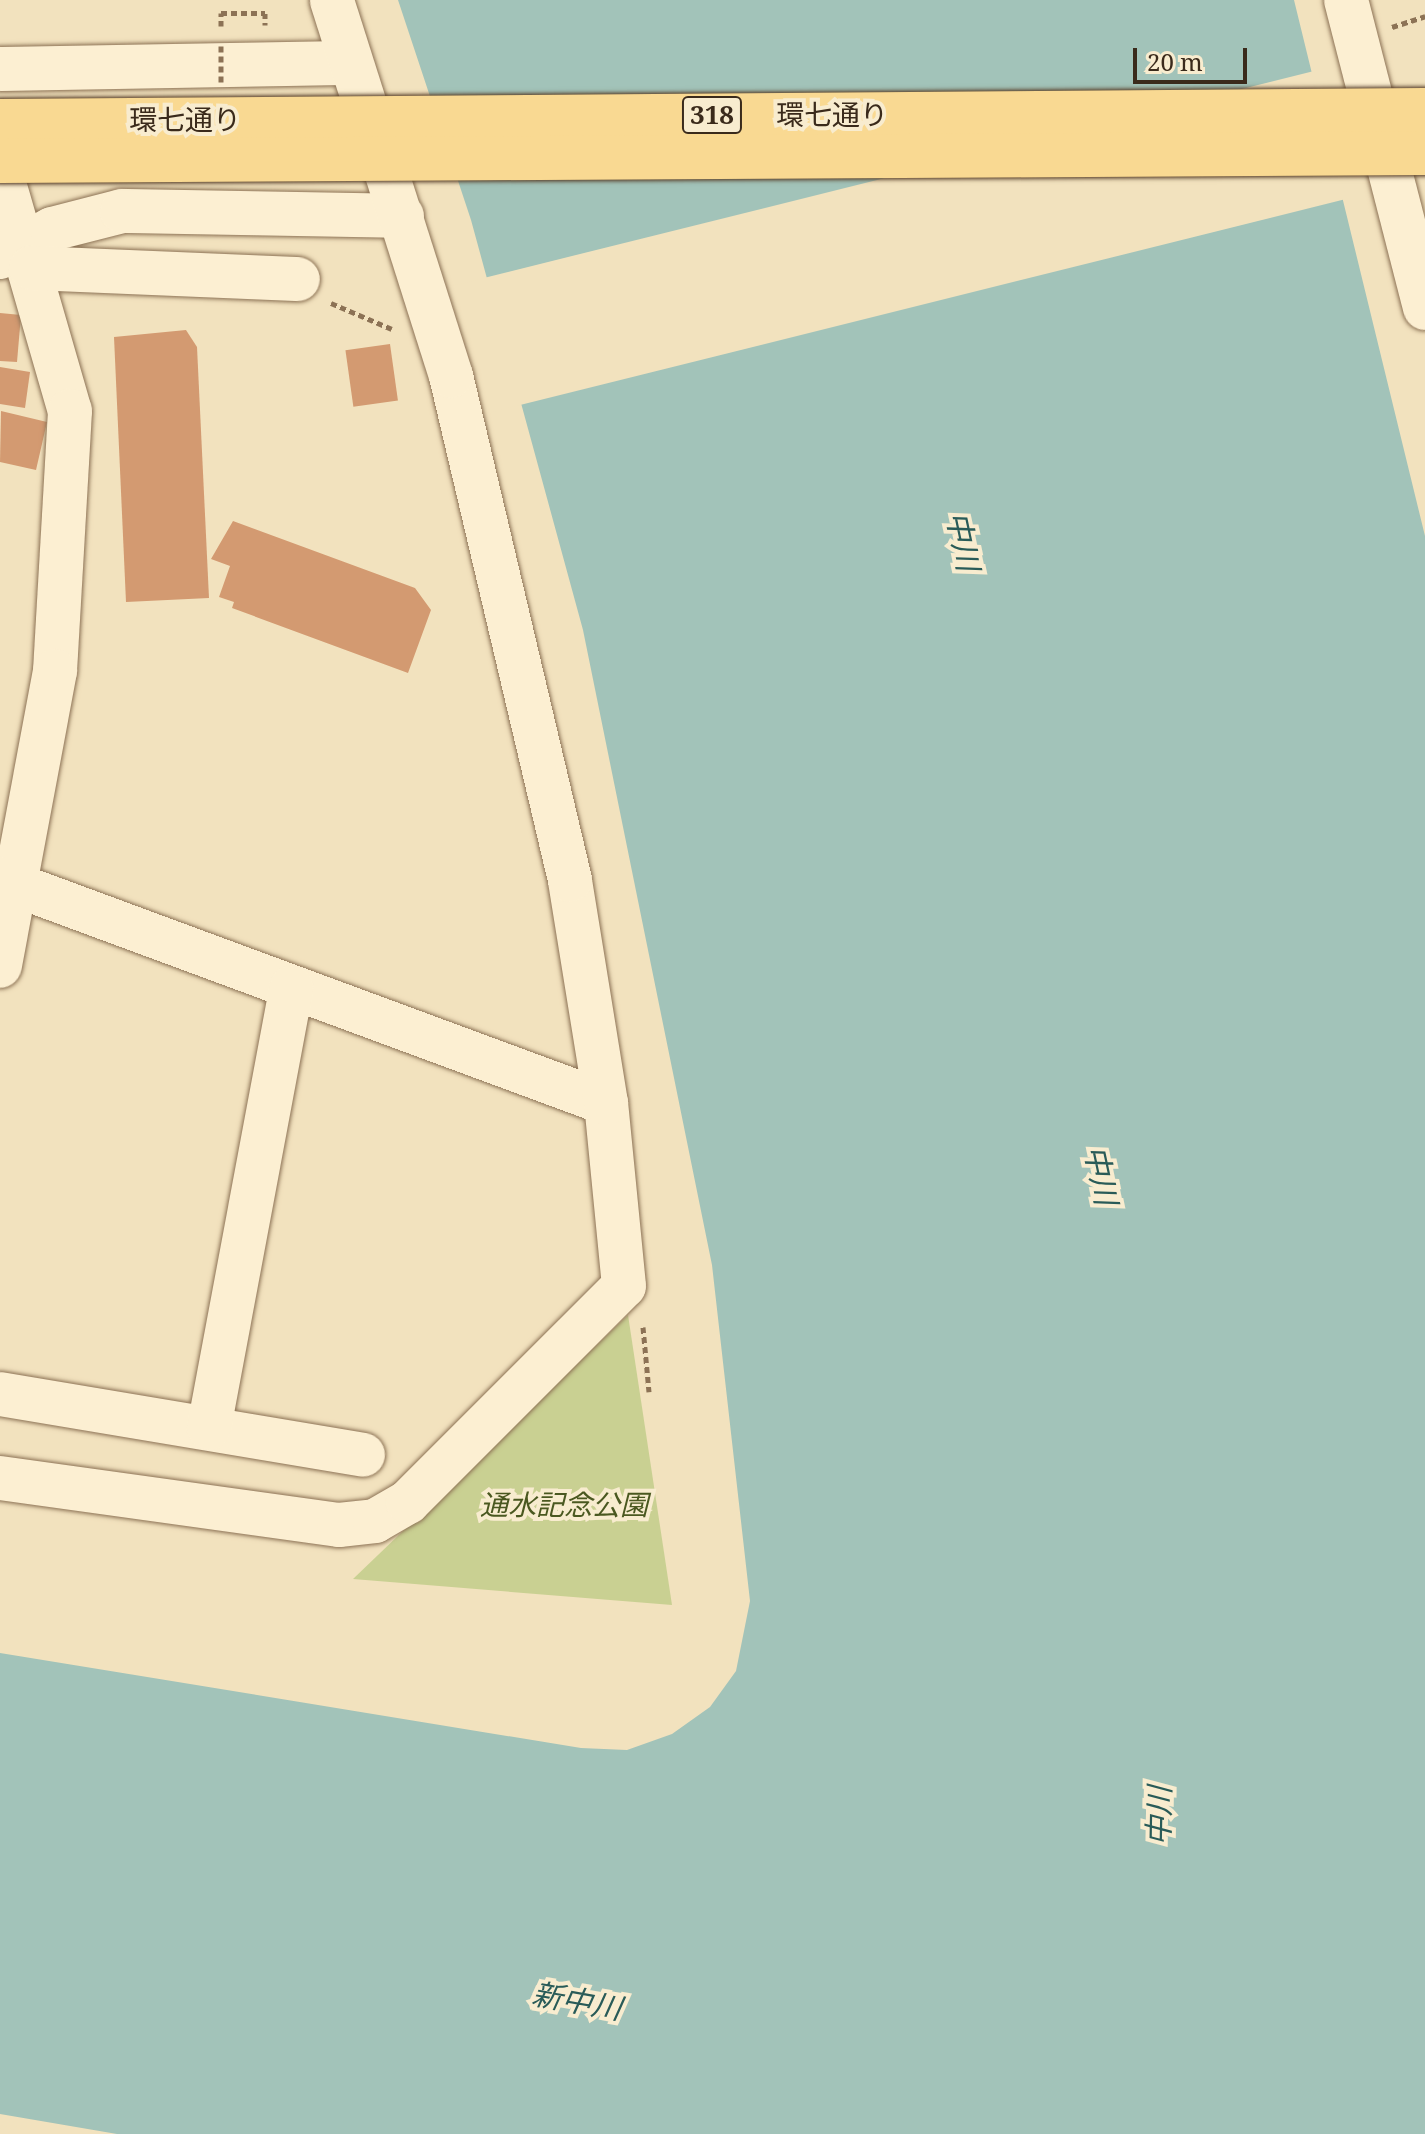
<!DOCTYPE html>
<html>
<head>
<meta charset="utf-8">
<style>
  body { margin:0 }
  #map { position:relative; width:1425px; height:2134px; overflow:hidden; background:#f2e2be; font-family:"Noto Serif","Noto Sans JP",serif }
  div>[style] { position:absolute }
  .green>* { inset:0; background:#c9d092 }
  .water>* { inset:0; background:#a2c3b9 }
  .pier>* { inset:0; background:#f2e2be; transform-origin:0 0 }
  .building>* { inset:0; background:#d39a71; transform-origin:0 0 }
  .path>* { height:5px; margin-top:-2.5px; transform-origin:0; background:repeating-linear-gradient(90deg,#8c7255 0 6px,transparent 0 10px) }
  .roads { filter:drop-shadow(0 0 2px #8c7255) drop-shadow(0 0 2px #8c7255) }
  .minor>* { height:44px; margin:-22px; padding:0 22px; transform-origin:22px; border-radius:22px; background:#fcefd2 }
  .path-bridge>* { height:5px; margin-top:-2.5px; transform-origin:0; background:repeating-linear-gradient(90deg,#8c7255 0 6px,transparent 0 10px) }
  .bridges { filter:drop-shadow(0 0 2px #59402a) drop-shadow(0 0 2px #59402a) }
  .major-bridge>* { height:44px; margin:-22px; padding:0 22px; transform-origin:22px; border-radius:22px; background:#f9d992 }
  span { translate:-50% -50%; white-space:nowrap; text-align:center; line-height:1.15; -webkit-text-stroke:8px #f8eccf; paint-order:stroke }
  .shield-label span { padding:2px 6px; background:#f8eccf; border:2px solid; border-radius:6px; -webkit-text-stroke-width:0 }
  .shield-label { font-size:26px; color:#3a2a1b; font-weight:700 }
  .street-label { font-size:28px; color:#3a2a1b }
  .park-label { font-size:28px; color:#4a5820; font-style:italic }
  .water-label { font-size:30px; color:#295b58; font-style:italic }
  .scale { position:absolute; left:1133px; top:48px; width:114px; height:36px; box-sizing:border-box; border:4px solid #3a2a1b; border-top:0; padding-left:10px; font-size:24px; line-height:28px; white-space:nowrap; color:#3a2a1b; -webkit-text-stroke:6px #f8eccf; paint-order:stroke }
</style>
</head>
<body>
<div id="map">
  <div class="green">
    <i style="clip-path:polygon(628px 1315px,672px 1605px,353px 1579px)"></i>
  </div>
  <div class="water">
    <i style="clip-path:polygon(398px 0,1294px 0,1425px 536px,1425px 2134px,117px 2134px,0 2114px,0 1653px,581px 1748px,627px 1750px,672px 1734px,710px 1707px,736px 1671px,750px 1601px,712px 1265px,583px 630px,471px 220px)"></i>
  </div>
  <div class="pier">
    <i style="left:1314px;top:71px;width:132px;height:895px;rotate:76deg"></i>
  </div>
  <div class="building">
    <i style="clip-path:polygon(0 313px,21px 315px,17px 362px,0 361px)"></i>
    <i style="clip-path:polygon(186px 330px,197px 347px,209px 598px,126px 602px,114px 337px)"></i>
    <i style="left:390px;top:344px;width:57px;height:45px;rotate:82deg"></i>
    <i style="clip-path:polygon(0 367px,30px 372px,25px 408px,0 404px)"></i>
    <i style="clip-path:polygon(1px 411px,47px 422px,36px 470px,0 462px)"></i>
    <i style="clip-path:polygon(233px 521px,415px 588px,431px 610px,408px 673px,232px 608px,234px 602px,219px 597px,230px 566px,211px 559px)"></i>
  </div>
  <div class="path">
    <i style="left:221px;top:26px;width:13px;rotate:-90deg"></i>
    <i style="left:221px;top:13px;width:44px"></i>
    <i style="left:265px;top:13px;width:12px;rotate:90deg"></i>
    <i style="left:1392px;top:27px;width:35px;rotate:-18deg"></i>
    <i style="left:331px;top:303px;width:66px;rotate:23.1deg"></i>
    <i style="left:643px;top:1327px;width:65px;rotate:84.7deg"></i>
  </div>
  <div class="roads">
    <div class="minor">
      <i style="left:1346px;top:0;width:318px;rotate:75.6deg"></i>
      <i style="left:0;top:69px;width:350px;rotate:-1deg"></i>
      <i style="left:0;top:169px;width:252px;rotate:73.9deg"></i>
      <i style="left:70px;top:411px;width:260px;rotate:93.3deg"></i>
      <i style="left:55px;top:671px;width:300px;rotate:100.6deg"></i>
      <i style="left:0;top:257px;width:59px;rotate:-28.3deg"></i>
      <i style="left:52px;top:229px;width:72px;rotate:-14.4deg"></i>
      <i style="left:122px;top:211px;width:280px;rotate:1deg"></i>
      <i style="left:31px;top:268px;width:267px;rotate:2.4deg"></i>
      <i style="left:0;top:879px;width:646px;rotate:20.29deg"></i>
      <i style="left:0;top:1394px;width:368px;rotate:9.5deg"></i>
      <i style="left:209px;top:1428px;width:448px;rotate:-79.4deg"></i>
      <i style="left:0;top:1478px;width:342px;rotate:7.9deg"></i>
      <i style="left:339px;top:1525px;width:36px;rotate:-6deg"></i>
      <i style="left:375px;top:1521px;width:38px;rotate:-30deg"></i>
      <i style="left:408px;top:1502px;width:305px;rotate:-45deg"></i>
      <i style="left:624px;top:1286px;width:184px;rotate:-95.6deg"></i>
      <i style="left:606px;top:1103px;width:226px;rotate:-99.2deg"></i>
      <i style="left:570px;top:880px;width:518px;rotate:-103.28deg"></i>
      <i style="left:451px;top:376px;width:394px;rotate:-107.6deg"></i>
    </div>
  </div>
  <div class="path-bridge">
    <i style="left:221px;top:82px;width:37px;rotate:-90deg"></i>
  </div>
  <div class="bridges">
    <div class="major-bridge">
      <i style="left:0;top:121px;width:1425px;rotate:-0.44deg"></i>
      <i style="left:0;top:161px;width:1425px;rotate:-0.32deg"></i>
    </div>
  </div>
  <div class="shield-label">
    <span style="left:712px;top:115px">318</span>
  </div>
  <div class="street-label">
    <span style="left:832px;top:114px">環七通り</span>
    <span style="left:185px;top:119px">環七通り</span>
  </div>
  <div class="park-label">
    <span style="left:564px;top:1504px">通水記念公園</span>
  </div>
  <div class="water-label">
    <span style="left:963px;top:541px;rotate:78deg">中川</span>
    <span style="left:1101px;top:1175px;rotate:78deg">中川</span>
    <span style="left:1159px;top:1816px;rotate:-89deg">中川</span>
    <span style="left:577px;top:2001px;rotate:10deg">新中川</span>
  </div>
  <div class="scale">20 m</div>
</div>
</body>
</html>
